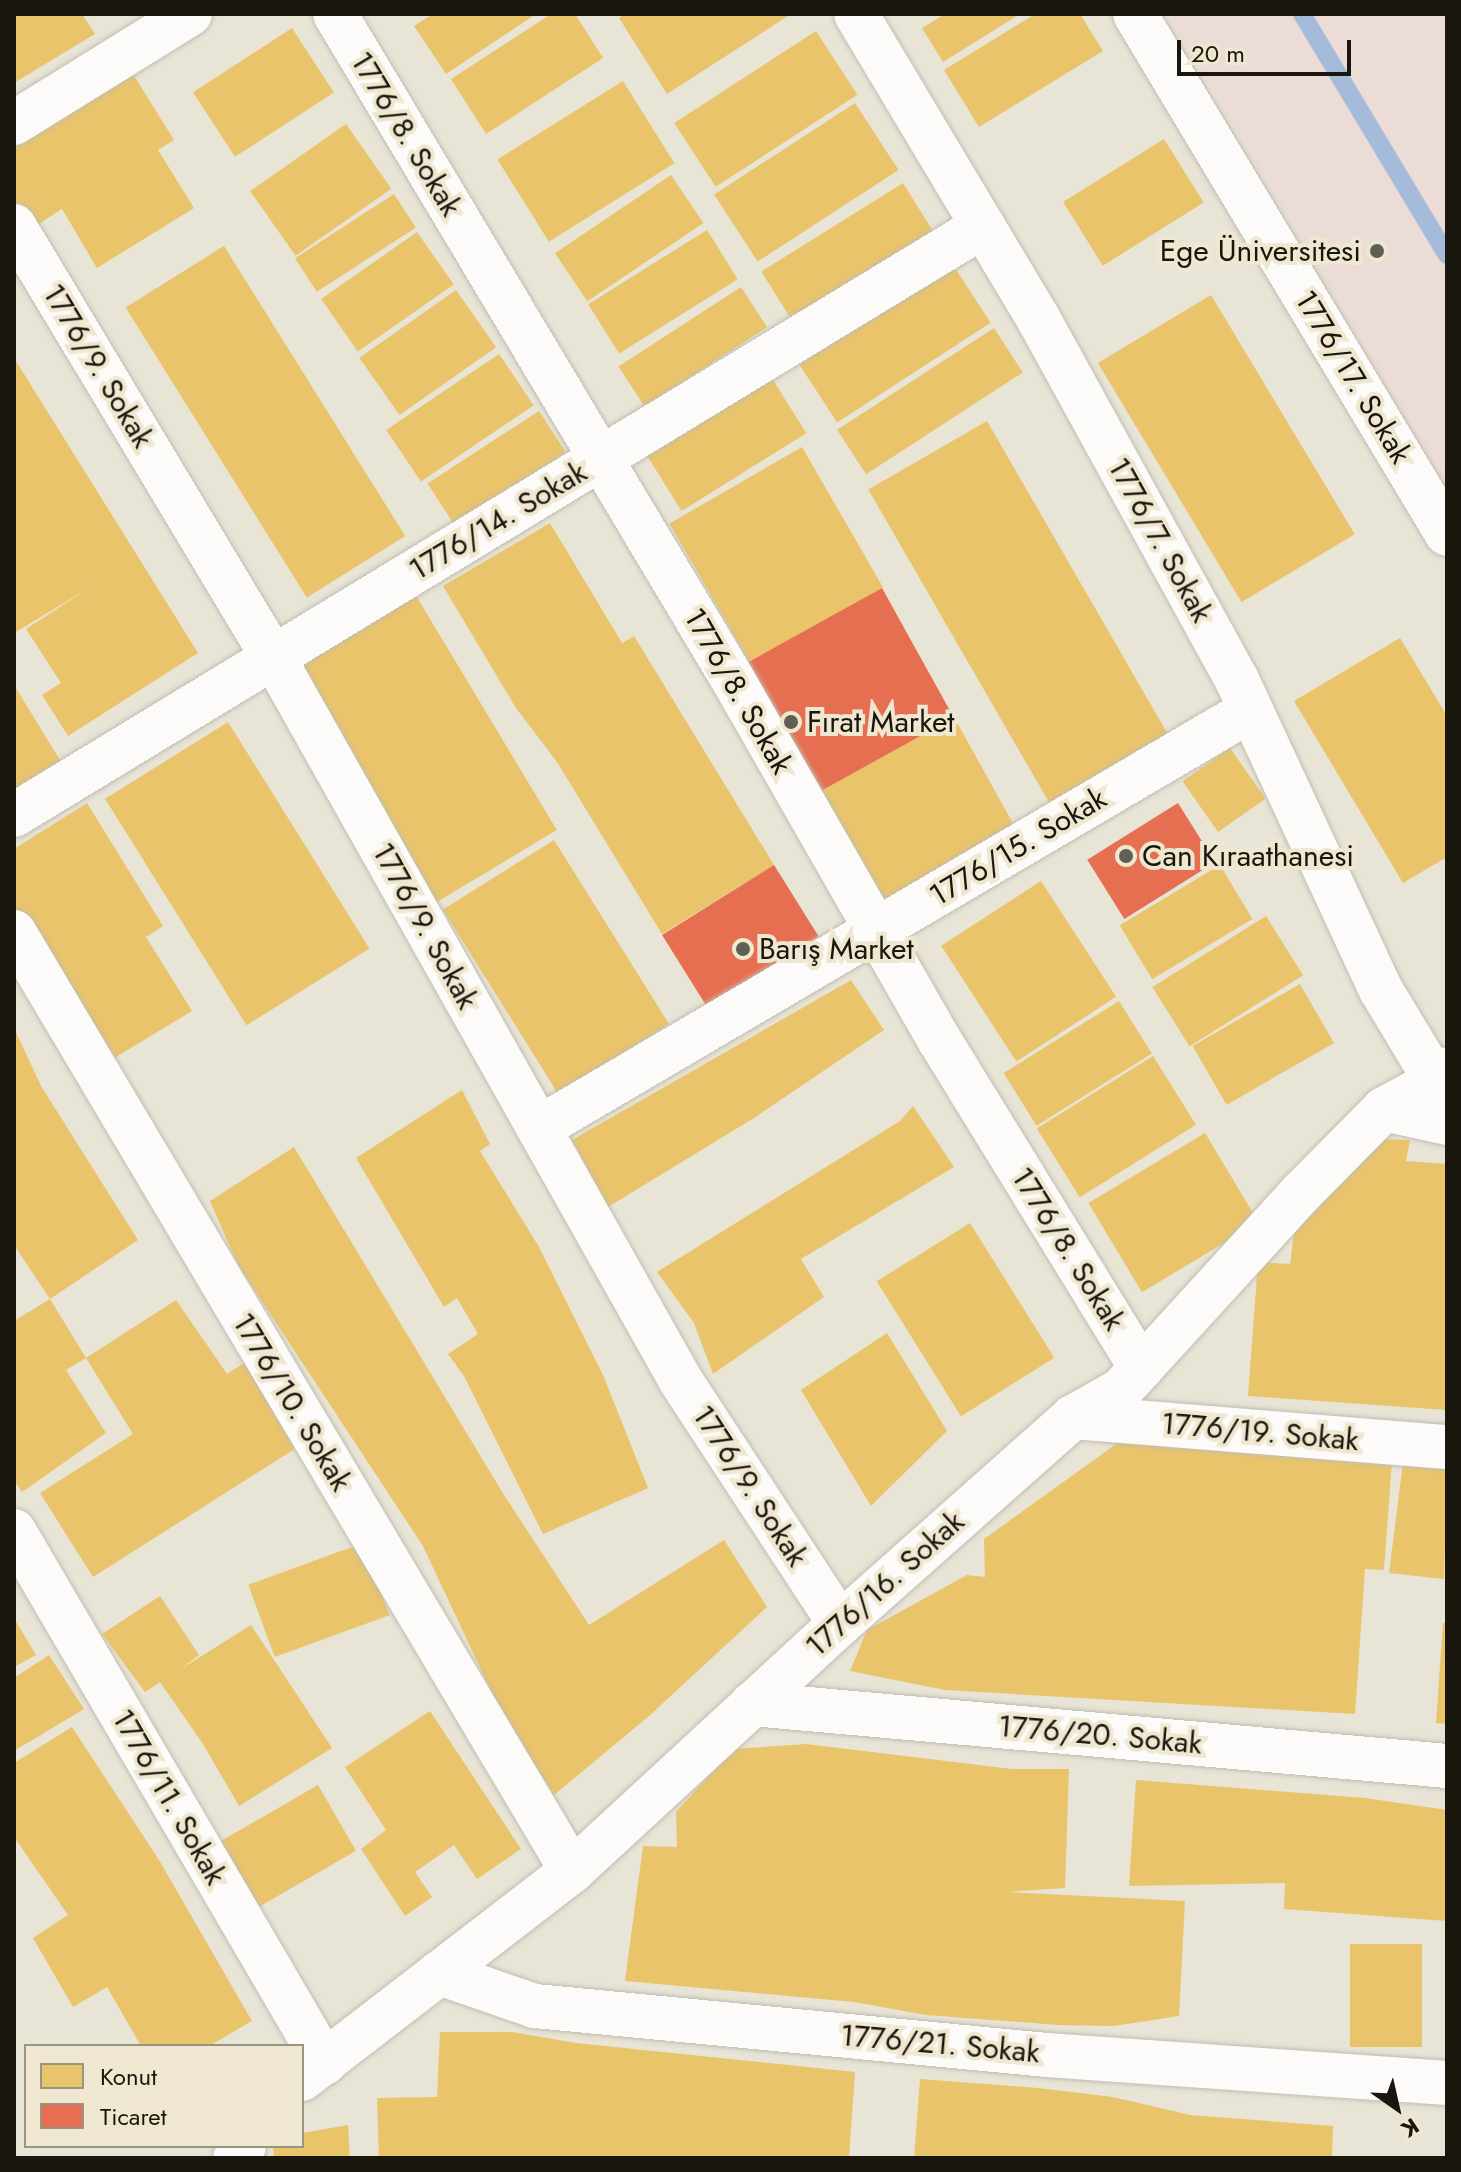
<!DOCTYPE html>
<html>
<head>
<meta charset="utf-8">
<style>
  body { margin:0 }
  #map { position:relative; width:1461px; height:2172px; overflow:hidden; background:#e8e4d6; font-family:Jost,sans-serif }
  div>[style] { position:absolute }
  .education>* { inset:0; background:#ecdcd8 }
  .homes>* { inset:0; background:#e9c46a; transform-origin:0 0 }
  .shops>* { inset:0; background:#e76f51; transform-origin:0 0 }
  .stream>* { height:18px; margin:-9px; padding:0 9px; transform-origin:9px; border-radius:9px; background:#a4bcda }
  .roads { filter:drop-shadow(0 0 2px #c0bdb2) drop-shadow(0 0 2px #c0bdb2) }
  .minor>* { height:44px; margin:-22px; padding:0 22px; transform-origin:22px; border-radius:22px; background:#fcfbf9 }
  .tertiary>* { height:44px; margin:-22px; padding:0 22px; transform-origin:22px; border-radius:22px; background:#fcfbf9 }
  .dots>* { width:22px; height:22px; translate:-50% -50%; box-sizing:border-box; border:4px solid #efe7cf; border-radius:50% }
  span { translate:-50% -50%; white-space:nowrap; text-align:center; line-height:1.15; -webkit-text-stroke:8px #efe7cf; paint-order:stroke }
  .street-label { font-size:30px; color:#19160e }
  .poi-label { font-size:30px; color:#19160e }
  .right { translate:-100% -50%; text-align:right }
  .left { translate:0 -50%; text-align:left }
  .frame { position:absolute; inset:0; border:16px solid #19160e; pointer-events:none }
  .legend { position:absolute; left:24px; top:2044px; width:280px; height:104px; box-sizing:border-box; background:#efe7cf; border:2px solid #999382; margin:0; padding:10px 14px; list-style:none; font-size:24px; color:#19160e }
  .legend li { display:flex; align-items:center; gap:16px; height:40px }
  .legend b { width:40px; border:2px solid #999382 }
  .north { position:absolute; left:1357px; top:2068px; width:80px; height:80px; -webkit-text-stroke:6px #efe7cf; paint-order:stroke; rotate:146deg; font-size:22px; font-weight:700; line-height:32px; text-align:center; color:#19160e }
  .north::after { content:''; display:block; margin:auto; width:28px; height:36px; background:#19160e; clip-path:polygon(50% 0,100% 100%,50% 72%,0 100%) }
  .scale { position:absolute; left:1177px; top:40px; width:174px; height:36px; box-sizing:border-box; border:4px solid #19160e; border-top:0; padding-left:10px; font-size:24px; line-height:28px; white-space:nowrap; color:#19160e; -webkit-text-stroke:6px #efe7cf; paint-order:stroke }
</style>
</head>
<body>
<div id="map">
  <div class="education">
    <i style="clip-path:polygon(1167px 14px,1447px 14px,1447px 489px)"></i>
  </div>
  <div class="homes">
    <i style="clip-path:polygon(14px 14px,82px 14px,95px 34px,14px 83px)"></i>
    <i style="clip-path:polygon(433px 14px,536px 14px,446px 74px,414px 26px)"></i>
    <i style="clip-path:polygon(551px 14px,575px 14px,603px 58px,486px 134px,451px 79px)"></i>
    <i style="clip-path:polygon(625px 14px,791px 14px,667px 94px,619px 18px)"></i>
    <i style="clip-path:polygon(945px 14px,1020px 14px,943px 62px,922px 28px)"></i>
    <i style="clip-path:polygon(1035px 14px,1080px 14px,1103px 51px,979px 127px,944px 70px)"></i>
    <i style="left:292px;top:28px;width:77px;height:118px;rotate:57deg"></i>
    <i style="left:816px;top:31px;width:76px;height:169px;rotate:57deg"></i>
    <i style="clip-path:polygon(133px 74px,174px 140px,158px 150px,194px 208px,97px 268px,62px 209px,31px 229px,14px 202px,14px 147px)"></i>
    <i style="left:623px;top:81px;width:97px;height:148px;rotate:58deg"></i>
    <i style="left:855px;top:103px;width:80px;height:168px;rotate:57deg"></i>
    <i style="left:346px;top:124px;width:79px;height:117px;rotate:55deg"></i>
    <i style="left:1164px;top:139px;width:75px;height:119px;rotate:58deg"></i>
    <i style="left:671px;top:175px;width:58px;height:140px;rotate:56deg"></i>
    <i style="left:903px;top:183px;width:60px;height:167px;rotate:58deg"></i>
    <i style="left:394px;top:194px;width:40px;height:118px;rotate:57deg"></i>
    <i style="left:707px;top:230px;width:58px;height:140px;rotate:58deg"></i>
    <i style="left:417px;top:232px;width:64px;height:117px;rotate:55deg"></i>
    <i style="left:224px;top:246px;width:342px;height:116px;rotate:58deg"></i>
    <i style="left:953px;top:265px;width:69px;height:183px;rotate:57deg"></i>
    <i style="left:741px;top:287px;width:48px;height:146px;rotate:57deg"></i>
    <i style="left:456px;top:290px;width:70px;height:118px;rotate:55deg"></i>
    <i style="left:1211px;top:295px;width:279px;height:132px;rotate:59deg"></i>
    <i style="left:994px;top:328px;width:53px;height:187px;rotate:57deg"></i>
    <i style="left:499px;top:354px;width:62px;height:136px;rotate:56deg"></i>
    <i style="clip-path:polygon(14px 358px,198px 653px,68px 736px,42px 695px,61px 683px,26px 629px,89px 588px,14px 633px)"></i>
    <i style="left:765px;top:367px;width:78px;height:147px;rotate:58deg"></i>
    <i style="left:539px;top:411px;width:49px;height:133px;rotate:57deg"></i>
    <i style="left:987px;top:421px;width:371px;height:137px;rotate:60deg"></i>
    <i style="left:802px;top:447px;width:162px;height:153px;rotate:60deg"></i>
    <i style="clip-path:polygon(550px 523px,622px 643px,634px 636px,774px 865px,662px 934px,557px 762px,516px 708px,443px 586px)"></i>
    <i style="left:409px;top:584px;width:287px;height:140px;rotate:59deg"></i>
    <i style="clip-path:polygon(1400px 638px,1447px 716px,1447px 857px,1403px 883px,1294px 701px)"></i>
    <i style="clip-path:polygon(14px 685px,63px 765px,14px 795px)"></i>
    <i style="left:954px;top:717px;width:132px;height:153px;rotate:61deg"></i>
    <i style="left:228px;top:722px;width:267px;height:145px;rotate:58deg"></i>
    <i style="left:1230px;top:748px;width:62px;height:58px;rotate:55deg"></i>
    <i style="clip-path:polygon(87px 803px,163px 926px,146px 937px,192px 1011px,106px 1063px,14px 913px,14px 849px)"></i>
    <i style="left:554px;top:840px;width:217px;height:131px;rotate:58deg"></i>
    <i style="left:1220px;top:865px;width:63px;height:117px;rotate:59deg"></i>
    <i style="left:1041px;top:881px;width:138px;height:119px;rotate:57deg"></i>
    <i style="left:1266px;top:916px;width:70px;height:134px;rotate:58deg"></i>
    <i style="clip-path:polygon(851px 980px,884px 1030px,754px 1118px,608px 1207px,572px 1140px)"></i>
    <i style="left:1300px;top:984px;width:68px;height:124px;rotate:60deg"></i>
    <i style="left:1119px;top:1001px;width:62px;height:136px;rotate:58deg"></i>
    <i style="clip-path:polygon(14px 1028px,41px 1086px,138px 1240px,50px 1299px,14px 1245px)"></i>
    <i style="left:1153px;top:1056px;width:81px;height:137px;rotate:58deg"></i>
    <i style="clip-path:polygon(462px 1090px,490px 1144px,480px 1151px,539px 1247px,603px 1375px,648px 1488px,543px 1534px,464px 1376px,448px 1354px,478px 1334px,457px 1298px,444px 1307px,356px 1158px)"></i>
    <i style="clip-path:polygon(913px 1106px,954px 1167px,801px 1259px,824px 1297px,713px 1374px,694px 1323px,657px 1272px,900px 1121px)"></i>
    <i style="left:1205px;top:1133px;width:104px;height:136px;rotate:59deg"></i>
    <i style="clip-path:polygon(1373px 1139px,1410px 1140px,1406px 1161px,1447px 1164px,1447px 1410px,1248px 1396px,1258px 1262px,1290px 1264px,1297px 1208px)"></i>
    <i style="clip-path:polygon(294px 1147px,504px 1495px,589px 1625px,724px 1540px,767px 1607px,649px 1716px,554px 1795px,498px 1706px,423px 1546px,238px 1265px,210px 1201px)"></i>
    <i style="left:970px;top:1223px;width:159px;height:110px;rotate:58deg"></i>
    <i style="clip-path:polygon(50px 1299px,86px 1358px,66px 1370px,106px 1433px,22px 1492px,14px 1480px,14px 1321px)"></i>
    <i style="clip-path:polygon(176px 1300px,227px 1374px,250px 1359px,304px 1443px,93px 1577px,40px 1493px,133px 1434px,86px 1358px)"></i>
    <i style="clip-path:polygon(887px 1333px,947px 1431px,871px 1506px,801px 1390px)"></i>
    <i style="clip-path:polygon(1119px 1442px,1392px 1461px,1384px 1570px,1365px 1569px,1355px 1714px,945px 1690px,850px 1671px,867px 1630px,967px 1575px,985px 1577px,984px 1539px)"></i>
    <i style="clip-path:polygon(1403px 1463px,1447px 1468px,1444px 1579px,1389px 1573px)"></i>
    <i style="left:363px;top:1543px;width:77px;height:122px;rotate:70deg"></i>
    <i style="clip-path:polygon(160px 1596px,199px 1655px,181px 1669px,251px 1625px,332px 1748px,239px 1806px,203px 1744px,160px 1682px,145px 1692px,102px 1634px)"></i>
    <i style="clip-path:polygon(14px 1618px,36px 1655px,14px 1667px)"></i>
    <i style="clip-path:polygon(1443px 1623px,1447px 1623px,1447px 1724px,1436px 1723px)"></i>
    <i style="clip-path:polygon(49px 1655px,84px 1709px,14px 1751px,14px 1678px)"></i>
    <i style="clip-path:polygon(430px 1711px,521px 1849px,477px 1879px,454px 1845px,415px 1872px,432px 1897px,405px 1916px,361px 1849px,386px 1830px,345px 1767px)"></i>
    <i style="clip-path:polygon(72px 1727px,159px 1860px,252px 2021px,209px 2046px,141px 2046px,107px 1987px,73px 2007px,33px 1938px,68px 1915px,14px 1837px,14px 1763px)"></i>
    <i style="clip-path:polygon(806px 1744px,1012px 1769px,1069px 1769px,1065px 1888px,1006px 1892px,1185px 1901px,1179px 2016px,1114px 2026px,1058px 2025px,926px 2015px,854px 2002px,625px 1981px,643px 1846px,677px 1847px,676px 1812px,733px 1749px)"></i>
    <i style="clip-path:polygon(1136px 1780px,1365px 1798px,1447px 1810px,1447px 1921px,1284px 1909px,1285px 1883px,1129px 1886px)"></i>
    <i style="left:318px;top:1785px;width:76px;height:120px;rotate:60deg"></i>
    <i style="left:1350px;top:1944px;width:72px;height:103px"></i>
    <i style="clip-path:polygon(440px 2032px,512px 2032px,576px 2043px,855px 2072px,849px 2158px,379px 2158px,377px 2098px,437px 2097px)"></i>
    <i style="clip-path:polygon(920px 2079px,1038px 2088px,1113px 2097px,1190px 2115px,1333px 2126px,1332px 2158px,914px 2158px)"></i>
    <i style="clip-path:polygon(348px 2125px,350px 2158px,274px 2158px,273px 2146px,302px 2146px,302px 2133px)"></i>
  </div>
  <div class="shops">
    <i style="left:882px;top:588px;width:148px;height:154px;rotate:61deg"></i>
    <i style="left:1178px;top:803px;width:70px;height:107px;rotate:58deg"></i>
    <i style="left:774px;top:865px;width:84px;height:132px;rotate:58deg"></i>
  </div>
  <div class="stream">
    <i style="left:1302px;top:14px;width:281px;rotate:59deg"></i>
  </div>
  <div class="roads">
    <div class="minor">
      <i style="left:335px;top:14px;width:774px;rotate:59.13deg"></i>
      <i style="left:732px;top:678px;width:418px;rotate:60.2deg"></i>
      <i style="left:940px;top:1041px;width:384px;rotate:58.4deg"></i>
      <i style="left:856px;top:14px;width:357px;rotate:59.1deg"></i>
      <i style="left:1039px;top:320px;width:411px;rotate:61.2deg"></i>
      <i style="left:1237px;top:680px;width:342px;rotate:65.1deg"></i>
      <i style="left:1381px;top:990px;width:106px;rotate:58.9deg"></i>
      <i style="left:14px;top:123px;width:207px;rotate:-31.8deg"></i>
      <i style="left:14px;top:226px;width:523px;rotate:59.02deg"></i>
      <i style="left:283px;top:674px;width:811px;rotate:60.62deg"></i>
      <i style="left:681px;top:1381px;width:290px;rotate:56.8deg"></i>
      <i style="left:14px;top:815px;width:1134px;rotate:-31.29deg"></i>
      <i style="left:14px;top:932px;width:1092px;rotate:59.28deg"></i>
      <i style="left:1384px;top:1109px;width:65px;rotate:12.5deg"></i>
      <i style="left:539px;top:1128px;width:823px;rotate:-30.43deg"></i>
      <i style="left:1073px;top:1417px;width:375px;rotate:4.6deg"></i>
      <i style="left:14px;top:1531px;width:616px;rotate:59.69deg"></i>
      <i style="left:752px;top:1704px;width:698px;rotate:5.1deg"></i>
      <i style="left:439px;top:1973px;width:102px;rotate:19deg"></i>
      <i style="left:535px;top:2006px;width:514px;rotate:5.47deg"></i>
      <i style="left:1047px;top:2055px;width:401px;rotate:4deg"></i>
      <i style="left:302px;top:2079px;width:341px;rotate:-37.6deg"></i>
      <i style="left:572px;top:1871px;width:364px;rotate:-42.7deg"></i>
      <i style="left:840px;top:1624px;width:312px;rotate:-41.6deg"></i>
      <i style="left:1073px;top:1417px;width:55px;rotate:-29.4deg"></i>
      <i style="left:1121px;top:1390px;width:267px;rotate:-47.6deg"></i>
      <i style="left:1301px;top:1193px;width:118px;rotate:-45.3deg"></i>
      <i style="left:1384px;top:1109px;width:59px;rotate:-28.3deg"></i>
      <i style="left:1436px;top:1081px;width:16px;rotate:-47deg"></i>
      <i style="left:235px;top:2158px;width:15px;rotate:-53deg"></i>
    </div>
    <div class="tertiary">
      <i style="left:1135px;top:14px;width:606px;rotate:59.04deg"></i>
    </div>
  </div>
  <div class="dots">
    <i style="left:1377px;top:251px;background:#615e54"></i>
    <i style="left:791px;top:722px;background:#615e54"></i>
    <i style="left:1126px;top:856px;background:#615e54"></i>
    <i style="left:743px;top:949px;background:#615e54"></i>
  </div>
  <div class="street-label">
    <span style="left:406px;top:134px;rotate:59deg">1776/8. Sokak</span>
    <span style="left:98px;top:366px;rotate:59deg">1776/9. Sokak</span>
    <span style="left:1353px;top:377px;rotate:59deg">1776/17. Sokak</span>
    <span style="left:498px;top:521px;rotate:-31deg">1776/14. Sokak</span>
    <span style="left:1160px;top:540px;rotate:61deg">1776/7. Sokak</span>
    <span style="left:738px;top:691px;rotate:60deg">1776/8. Sokak</span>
    <span style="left:1018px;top:847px;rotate:-31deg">1776/15. Sokak</span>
    <span style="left:425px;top:926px;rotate:61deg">1776/9. Sokak</span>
    <span style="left:1068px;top:1249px;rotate:58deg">1776/8. Sokak</span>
    <span style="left:292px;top:1402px;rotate:59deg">1776/10. Sokak</span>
    <span style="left:1260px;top:1432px;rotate:5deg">1776/19. Sokak</span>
    <span style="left:750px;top:1486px;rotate:57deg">1776/9. Sokak</span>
    <span style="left:885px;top:1584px;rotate:-42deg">1776/16. Sokak</span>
    <span style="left:1100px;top:1735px;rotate:5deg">1776/20. Sokak</span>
    <span style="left:169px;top:1797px;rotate:60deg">1776/11. Sokak</span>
    <span style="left:940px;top:2044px;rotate:5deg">1776/21. Sokak</span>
  </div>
  <div class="poi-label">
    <span class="right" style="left:1361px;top:251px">Ege Üniversitesi</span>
    <span class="left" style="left:807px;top:722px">Fırat Market</span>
    <span class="left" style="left:1142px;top:856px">Can Kıraathanesi</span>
    <span class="left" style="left:759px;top:949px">Barış Market</span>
  </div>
  <div class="frame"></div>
  <ul class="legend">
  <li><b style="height:22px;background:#e9c46a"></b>Konut</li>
  <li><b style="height:22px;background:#e76f51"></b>Ticaret</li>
  </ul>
  <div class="north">K</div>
  <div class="scale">20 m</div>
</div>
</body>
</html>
